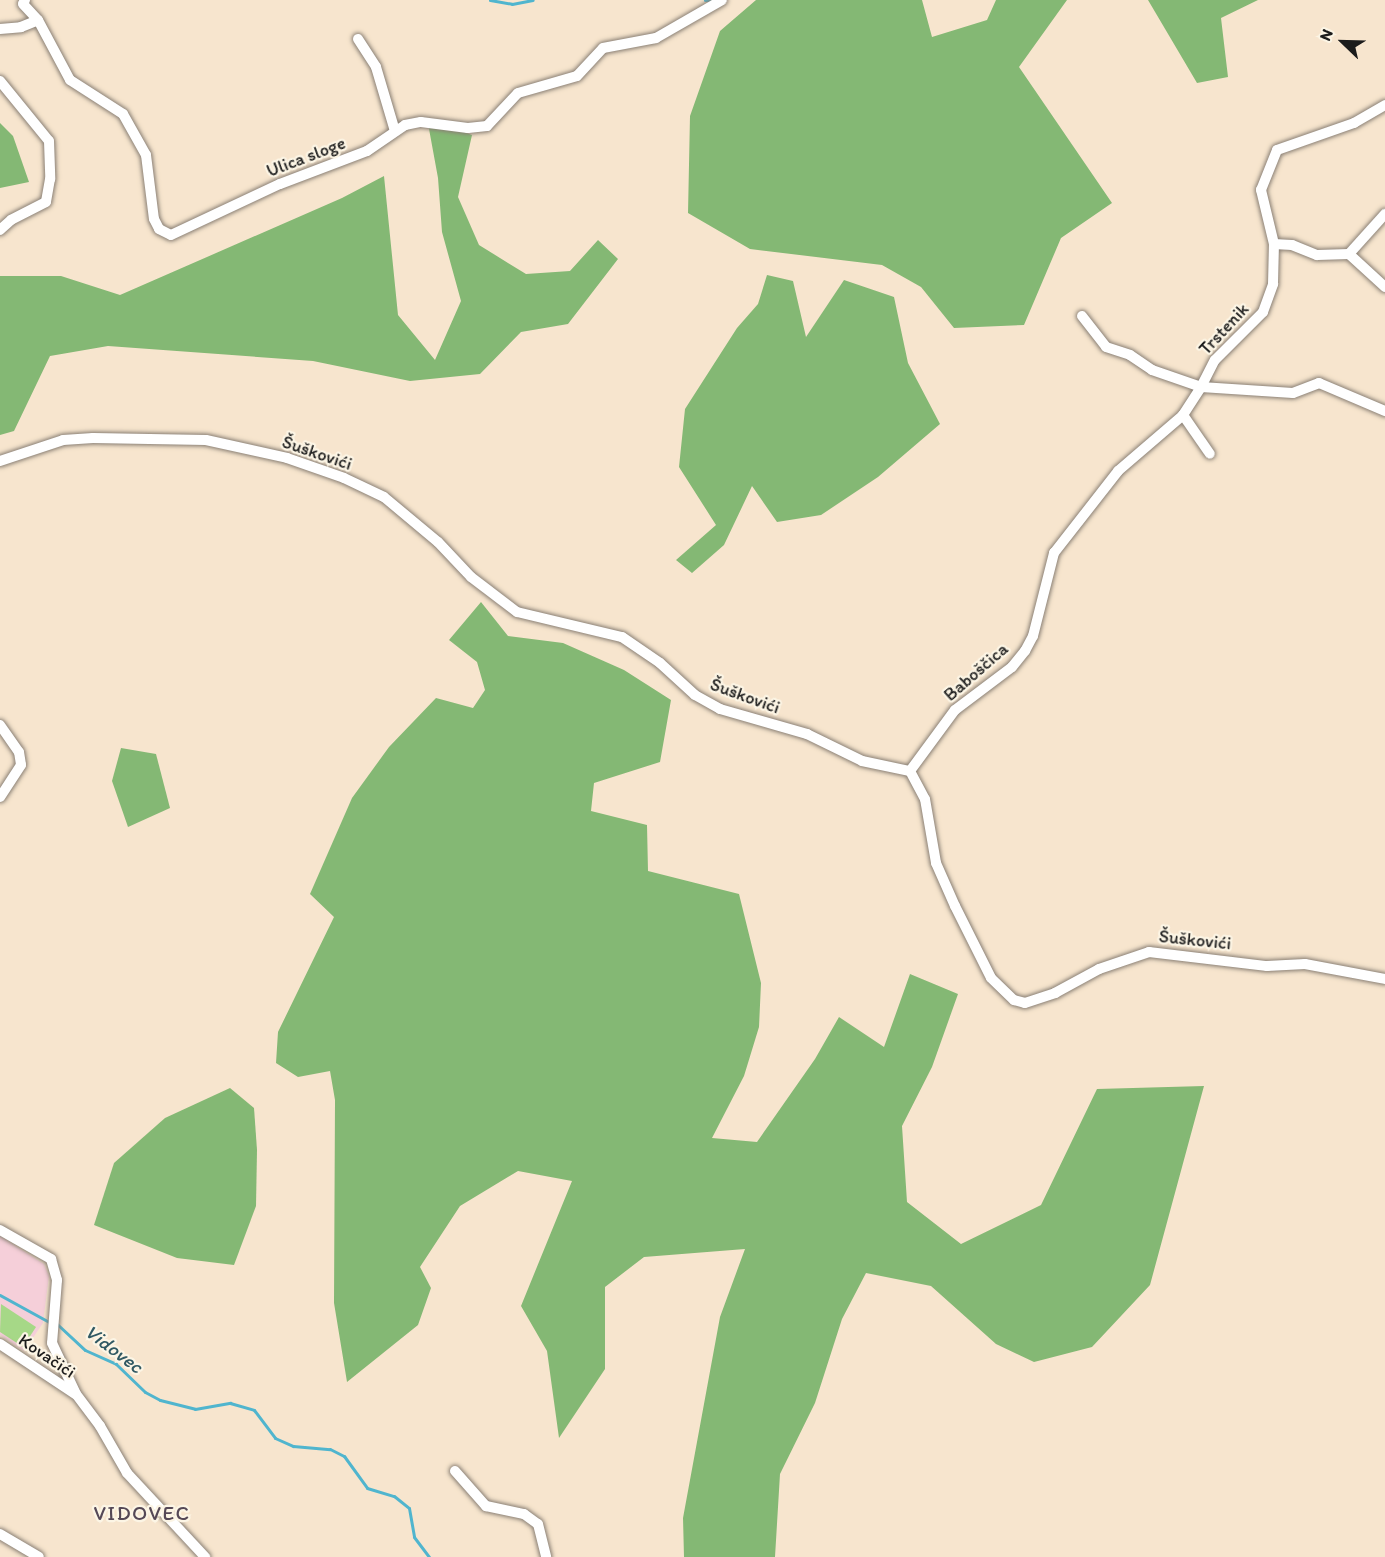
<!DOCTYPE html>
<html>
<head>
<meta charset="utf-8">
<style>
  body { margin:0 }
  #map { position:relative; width:1385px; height:1557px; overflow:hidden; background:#f7e5ce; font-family:Itim,sans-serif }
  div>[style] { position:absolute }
  .built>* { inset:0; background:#f5cfd9 }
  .green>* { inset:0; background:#a6d887 }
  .forest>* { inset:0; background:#84b874 }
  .stream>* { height:3px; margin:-1.5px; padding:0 1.5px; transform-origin:1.5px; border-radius:1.5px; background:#50b5ce }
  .roads { filter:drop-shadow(0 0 2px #8a8075) drop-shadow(0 0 2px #8a8075) }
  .minor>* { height:10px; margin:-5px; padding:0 5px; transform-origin:5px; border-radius:5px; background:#fff }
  span { translate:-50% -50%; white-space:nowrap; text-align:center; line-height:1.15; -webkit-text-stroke:4.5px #fcf5e5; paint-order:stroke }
  .street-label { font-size:18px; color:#1c1c1c }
  .water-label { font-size:20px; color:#315963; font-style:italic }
  .quarter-label { font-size:21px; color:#554856; letter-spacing:1.5px }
  .north { position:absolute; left:1313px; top:12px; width:60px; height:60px; -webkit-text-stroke:4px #fcf5e5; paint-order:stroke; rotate:293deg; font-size:16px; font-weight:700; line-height:24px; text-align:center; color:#1c1c1c }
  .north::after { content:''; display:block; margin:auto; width:21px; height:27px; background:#1c1c1c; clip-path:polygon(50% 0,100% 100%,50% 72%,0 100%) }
</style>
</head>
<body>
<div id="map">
  <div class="built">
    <i style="clip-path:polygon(0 1236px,44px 1264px,49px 1276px,43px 1323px,24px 1351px,0 1335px)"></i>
  </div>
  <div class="green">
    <i style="clip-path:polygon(1px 1304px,36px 1327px,23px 1347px,0 1332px)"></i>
  </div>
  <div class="forest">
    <i style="clip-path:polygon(756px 0,922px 0,932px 37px,987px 20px,996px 0,1067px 0,1019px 67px,1112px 203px,1061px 238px,1024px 325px,954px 328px,921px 287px,882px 265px,750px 249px,688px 213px,690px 116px,720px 31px)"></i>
    <i style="clip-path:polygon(1148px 0,1258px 0,1221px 18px,1228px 77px,1197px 83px)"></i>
    <i style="clip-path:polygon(427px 118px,472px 135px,458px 197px,479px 245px,526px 274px,570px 271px,598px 240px,618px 259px,568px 324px,521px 332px,480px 374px,410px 381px,313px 361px,108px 346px,50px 356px,14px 431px,0 435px,0 276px,61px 276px,120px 295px,342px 198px,384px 176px,398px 315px,435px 360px,461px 301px,442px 232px,438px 178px)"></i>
    <i style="clip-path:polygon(0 123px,13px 136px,29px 182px,0 188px)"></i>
    <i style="clip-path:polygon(767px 275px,793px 281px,806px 337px,844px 280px,894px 297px,908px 363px,940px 424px,878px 477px,821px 515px,777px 522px,752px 486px,724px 545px,692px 573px,676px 560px,716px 525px,679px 467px,685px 409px,737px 328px,758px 304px)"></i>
    <i style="clip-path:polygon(481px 602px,508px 636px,563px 643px,624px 670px,671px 700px,660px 762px,594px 783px,591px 811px,647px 825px,648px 871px,739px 894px,761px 983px,759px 1027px,744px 1076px,712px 1138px,757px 1142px,815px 1059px,839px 1017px,884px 1047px,910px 974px,958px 994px,932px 1067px,902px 1126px,907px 1202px,961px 1244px,1041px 1205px,1097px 1089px,1204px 1086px,1150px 1285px,1092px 1347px,1034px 1362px,996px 1344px,931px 1286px,866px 1273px,842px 1319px,815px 1403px,780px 1474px,775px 1557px,684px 1557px,683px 1518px,720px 1317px,745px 1249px,644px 1257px,605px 1287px,605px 1369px,559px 1438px,547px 1351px,521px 1306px,572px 1181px,518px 1171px,460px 1206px,420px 1267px,431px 1288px,418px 1325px,347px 1382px,334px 1303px,335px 1100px,330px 1071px,298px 1077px,276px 1063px,278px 1032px,334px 917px,310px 894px,352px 798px,389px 747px,436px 698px,473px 708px,485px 690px,477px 662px,449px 640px)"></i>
    <i style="clip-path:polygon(121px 748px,156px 754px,170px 808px,128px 827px,112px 781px)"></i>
    <i style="clip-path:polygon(230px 1088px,254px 1108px,257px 1150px,256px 1206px,234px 1265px,177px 1258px,94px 1225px,114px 1163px,165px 1118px)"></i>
  </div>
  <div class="stream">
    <i style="left:490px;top:0;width:22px;rotate:10deg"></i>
    <i style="left:512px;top:4px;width:21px;rotate:-11deg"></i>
    <i style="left:705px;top:0;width:5px"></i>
    <i style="left:0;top:1295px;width:58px;rotate:28.8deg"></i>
    <i style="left:57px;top:1324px;width:38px;rotate:43deg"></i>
    <i style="left:85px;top:1350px;width:34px;rotate:24deg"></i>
    <i style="left:116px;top:1364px;width:40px;rotate:44deg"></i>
    <i style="left:145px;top:1392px;width:17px;rotate:28deg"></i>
    <i style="left:160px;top:1400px;width:36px;rotate:14deg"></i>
    <i style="left:195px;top:1409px;width:36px;rotate:-10deg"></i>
    <i style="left:230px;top:1403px;width:25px;rotate:16deg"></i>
    <i style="left:254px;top:1410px;width:35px;rotate:53deg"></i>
    <i style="left:275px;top:1438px;width:20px;rotate:24deg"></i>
    <i style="left:293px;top:1446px;width:37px;rotate:5deg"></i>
    <i style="left:330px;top:1449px;width:16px;rotate:27deg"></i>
    <i style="left:344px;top:1456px;width:39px;rotate:54deg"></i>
    <i style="left:367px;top:1488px;width:28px;rotate:17deg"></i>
    <i style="left:394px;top:1496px;width:19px;rotate:39deg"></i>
    <i style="left:409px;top:1508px;width:29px;rotate:80deg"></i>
    <i style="left:414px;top:1537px;width:25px;rotate:53deg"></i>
  </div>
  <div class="roads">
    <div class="minor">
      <i style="left:25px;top:0;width:4px;rotate:117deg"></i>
      <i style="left:23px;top:4px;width:22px;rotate:47deg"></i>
      <i style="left:0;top:29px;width:21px;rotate:-5deg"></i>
      <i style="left:21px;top:27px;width:18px;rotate:-22deg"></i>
      <i style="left:38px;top:20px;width:68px;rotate:61.9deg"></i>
      <i style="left:70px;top:80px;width:63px;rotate:32.7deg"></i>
      <i style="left:123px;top:114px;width:47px;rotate:60.7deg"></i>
      <i style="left:146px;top:155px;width:64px;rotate:82.9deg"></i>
      <i style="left:154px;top:219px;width:11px;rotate:63deg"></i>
      <i style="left:159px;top:229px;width:13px;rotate:27deg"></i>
      <i style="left:171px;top:235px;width:120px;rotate:-25.1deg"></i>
      <i style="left:280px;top:184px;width:93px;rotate:-20.8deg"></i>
      <i style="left:367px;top:151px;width:46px;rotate:-34.4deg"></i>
      <i style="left:405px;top:125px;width:16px;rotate:-11deg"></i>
      <i style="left:421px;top:122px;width:47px;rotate:7.3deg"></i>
      <i style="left:468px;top:128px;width:19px;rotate:-6deg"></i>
      <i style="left:487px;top:126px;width:45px;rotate:-46.8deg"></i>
      <i style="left:518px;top:93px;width:61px;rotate:-16.1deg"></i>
      <i style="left:577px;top:76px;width:38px;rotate:-47deg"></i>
      <i style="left:603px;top:48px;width:54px;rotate:-10.7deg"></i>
      <i style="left:656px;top:38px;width:76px;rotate:-29.9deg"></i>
      <i style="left:358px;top:39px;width:33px;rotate:57deg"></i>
      <i style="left:376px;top:67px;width:67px;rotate:73.5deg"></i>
      <i style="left:0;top:81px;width:77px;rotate:50.8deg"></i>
      <i style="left:49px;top:141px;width:38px;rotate:88deg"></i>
      <i style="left:50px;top:179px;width:23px;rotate:100deg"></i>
      <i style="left:46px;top:202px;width:39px;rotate:153deg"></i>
      <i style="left:11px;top:220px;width:15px;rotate:138deg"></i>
      <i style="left:1274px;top:244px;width:56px;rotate:-103.5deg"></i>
      <i style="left:1261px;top:190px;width:43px;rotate:-68.2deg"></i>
      <i style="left:1277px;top:150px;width:82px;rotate:-19.3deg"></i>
      <i style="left:1354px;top:123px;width:36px;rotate:-30deg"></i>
      <i style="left:1349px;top:254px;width:49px;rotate:42.5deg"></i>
      <i style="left:1082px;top:316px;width:39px;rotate:52deg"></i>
      <i style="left:1106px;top:347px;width:25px;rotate:18deg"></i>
      <i style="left:1130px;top:355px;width:27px;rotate:34deg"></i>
      <i style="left:1152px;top:370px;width:52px;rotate:19.1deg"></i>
      <i style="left:1201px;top:387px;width:30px;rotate:-63deg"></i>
      <i style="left:1215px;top:360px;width:68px;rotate:-45deg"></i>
      <i style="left:1263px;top:312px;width:30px;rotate:-70deg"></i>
      <i style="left:1273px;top:284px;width:40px;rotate:-88.6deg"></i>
      <i style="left:1274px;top:244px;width:18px;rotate:3deg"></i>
      <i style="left:1292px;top:245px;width:27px;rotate:22deg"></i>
      <i style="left:1317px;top:255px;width:32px;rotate:-2deg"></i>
      <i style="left:1349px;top:254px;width:54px;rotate:-48deg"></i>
      <i style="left:1183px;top:415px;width:47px;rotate:55.3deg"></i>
      <i style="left:0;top:461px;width:66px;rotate:-18.4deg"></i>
      <i style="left:63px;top:440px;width:30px;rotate:-4deg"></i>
      <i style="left:93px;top:438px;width:113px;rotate:1deg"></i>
      <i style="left:206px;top:440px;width:83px;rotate:12.5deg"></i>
      <i style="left:287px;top:458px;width:60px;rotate:19.3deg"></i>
      <i style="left:344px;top:478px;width:44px;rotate:25.4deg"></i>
      <i style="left:384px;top:497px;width:70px;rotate:39.8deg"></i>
      <i style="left:438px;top:542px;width:48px;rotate:46.7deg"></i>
      <i style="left:471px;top:577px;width:58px;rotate:37.3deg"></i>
      <i style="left:517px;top:612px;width:108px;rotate:13.4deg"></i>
      <i style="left:622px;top:637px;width:46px;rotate:34.4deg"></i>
      <i style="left:660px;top:663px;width:47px;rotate:42.4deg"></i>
      <i style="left:695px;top:695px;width:29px;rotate:29deg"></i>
      <i style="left:720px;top:709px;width:91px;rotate:16deg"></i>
      <i style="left:807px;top:734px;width:61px;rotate:26.1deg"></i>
      <i style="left:862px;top:761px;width:49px;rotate:11.8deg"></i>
      <i style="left:910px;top:771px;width:32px;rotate:62deg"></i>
      <i style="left:925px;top:799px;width:65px;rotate:80.2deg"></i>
      <i style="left:936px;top:863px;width:47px;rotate:66.2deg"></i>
      <i style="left:955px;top:906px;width:80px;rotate:63.4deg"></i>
      <i style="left:991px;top:978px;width:32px;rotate:44deg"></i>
      <i style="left:1014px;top:1000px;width:11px;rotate:15deg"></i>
      <i style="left:1025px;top:1003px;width:32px;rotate:-18deg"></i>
      <i style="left:1055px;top:993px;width:50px;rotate:-28.6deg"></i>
      <i style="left:1099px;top:969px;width:53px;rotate:-18.8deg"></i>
      <i style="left:1149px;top:952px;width:119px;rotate:6.8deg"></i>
      <i style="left:1267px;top:966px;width:38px;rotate:-3deg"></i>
      <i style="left:1305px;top:964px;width:81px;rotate:10.6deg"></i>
      <i style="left:0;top:725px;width:33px;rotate:55deg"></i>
      <i style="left:19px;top:752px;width:13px;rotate:81deg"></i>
      <i style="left:21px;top:765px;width:38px;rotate:123deg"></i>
      <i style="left:910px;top:771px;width:76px;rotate:-53.6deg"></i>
      <i style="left:955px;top:710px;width:71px;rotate:-37deg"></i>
      <i style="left:1012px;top:667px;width:21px;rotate:-51deg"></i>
      <i style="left:1025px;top:651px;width:17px;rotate:-62deg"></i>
      <i style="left:1033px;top:636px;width:86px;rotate:-75.8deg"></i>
      <i style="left:1054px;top:553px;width:104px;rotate:-52deg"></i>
      <i style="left:1118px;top:471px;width:86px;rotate:-40.7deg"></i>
      <i style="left:1183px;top:415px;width:33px;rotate:-57deg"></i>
      <i style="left:1201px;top:387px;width:92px;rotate:3.7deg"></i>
      <i style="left:1293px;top:393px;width:28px;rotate:-21deg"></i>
      <i style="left:1319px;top:383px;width:72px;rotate:23deg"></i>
      <i style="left:0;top:1230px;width:59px;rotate:29.6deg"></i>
      <i style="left:51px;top:1259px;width:22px;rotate:74deg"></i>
      <i style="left:57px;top:1280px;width:63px;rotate:94.5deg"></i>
      <i style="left:52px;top:1343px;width:56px;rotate:64.8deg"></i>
      <i style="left:76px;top:1394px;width:40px;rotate:53deg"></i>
      <i style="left:100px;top:1426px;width:54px;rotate:60.1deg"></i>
      <i style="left:127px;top:1473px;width:115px;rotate:47.1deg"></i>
      <i style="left:0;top:1344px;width:90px;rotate:33.7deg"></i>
      <i style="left:455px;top:1471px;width:47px;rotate:48.5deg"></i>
      <i style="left:486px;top:1506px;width:39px;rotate:12deg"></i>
      <i style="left:524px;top:1514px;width:17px;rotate:36deg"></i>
      <i style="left:538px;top:1524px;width:34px;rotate:76deg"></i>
      <i style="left:0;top:1534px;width:45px;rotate:30.5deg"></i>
    </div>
  </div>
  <div class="street-label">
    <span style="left:306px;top:157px;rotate:-21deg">Ulica sloge</span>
    <span style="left:1224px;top:329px;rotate:-47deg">Trstenik</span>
    <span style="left:317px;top:453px;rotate:19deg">Šuškovići</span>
    <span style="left:976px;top:672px;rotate:-41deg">Baboščica</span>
    <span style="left:745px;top:696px;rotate:20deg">Šuškovići</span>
    <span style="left:1195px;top:940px;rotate:6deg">Šuškovići</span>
    <span style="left:47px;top:1356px;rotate:34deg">Kovačići</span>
  </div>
  <div class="water-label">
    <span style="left:114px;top:1349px;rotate:37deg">Vidovec</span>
  </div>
  <div class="quarter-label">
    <span style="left:142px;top:1513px">VIDOVEC</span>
  </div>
  <div class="north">N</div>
</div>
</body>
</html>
